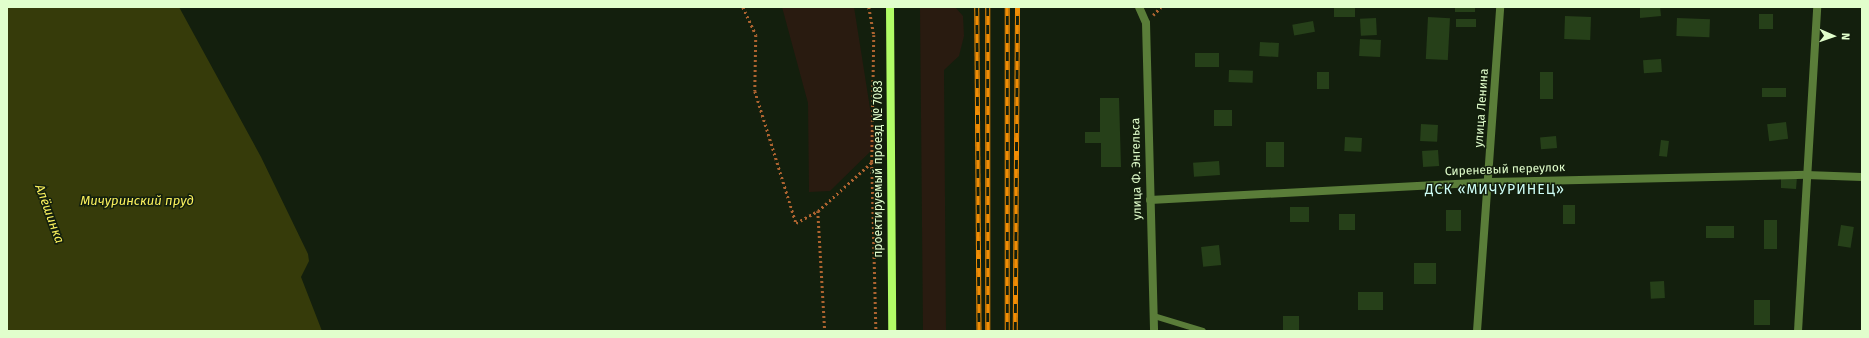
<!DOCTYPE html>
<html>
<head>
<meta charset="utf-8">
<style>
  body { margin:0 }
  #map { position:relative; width:1869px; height:338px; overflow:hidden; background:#131f0d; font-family:"Fira Sans",sans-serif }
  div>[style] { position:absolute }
  .green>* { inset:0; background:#291b10 }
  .water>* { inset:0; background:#363b0a }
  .building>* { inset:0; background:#264019; transform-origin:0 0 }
  .path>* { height:2.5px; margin-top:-1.25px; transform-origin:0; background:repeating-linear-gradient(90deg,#ae6430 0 2px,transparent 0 5px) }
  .service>* { height:6px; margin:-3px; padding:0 3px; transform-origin:3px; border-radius:3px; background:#5a7d39 }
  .minor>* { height:8px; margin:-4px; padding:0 4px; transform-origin:4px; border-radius:4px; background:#5a7d39 }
  .secondary>* { height:8px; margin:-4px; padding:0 4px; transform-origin:4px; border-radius:4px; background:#b1fc66 }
  .rail>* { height:4.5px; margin-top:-2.25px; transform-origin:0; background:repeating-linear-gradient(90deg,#131f0d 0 9px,#f18d05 0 18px); box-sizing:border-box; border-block:1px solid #f18d05 }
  span { translate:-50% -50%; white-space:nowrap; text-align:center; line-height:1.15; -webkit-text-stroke:3px #131f0d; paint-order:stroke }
  .street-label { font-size:12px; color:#e1fecc }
  .water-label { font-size:13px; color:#fbf25d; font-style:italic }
  .quarter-label { font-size:14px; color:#cefef6; letter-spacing:1px }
  .frame { position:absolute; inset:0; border:8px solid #e1fecc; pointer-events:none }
  .north { position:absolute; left:1813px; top:16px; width:40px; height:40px; -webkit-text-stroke:3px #131f0d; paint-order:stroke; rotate:92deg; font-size:11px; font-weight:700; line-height:16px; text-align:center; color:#e1fecc }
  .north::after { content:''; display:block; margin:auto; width:14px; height:18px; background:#e1fecc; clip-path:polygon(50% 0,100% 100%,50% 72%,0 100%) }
</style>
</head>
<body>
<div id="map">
  <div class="green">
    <i style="clip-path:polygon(782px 7px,854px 7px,876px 146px,830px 191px,809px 192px,808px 103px)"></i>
    <i style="clip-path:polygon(920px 7px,955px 7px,963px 16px,964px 36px,959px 56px,944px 70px,946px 331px,923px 331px)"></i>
  </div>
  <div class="water">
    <i style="clip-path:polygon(7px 7px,179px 7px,261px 157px,308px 254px,309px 261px,301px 277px,322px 331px,7px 331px)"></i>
  </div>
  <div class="building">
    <i style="left:1334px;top:7px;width:21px;height:10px"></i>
    <i style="left:1455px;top:7px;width:20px;height:5px"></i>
    <i style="clip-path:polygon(1640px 7px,1660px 7px,1661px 16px,1640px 18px)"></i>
    <i style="left:1759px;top:14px;width:14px;height:15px"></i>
    <i style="left:1565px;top:16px;width:26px;height:23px;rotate:2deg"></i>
    <i style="left:1428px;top:17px;width:22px;height:42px;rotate:3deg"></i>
    <i style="left:1376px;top:18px;width:17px;height:16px;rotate:87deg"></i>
    <i style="left:1677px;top:18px;width:33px;height:18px;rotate:2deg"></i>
    <i style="left:1456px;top:19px;width:20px;height:8px"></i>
    <i style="left:1313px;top:21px;width:11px;height:21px;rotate:80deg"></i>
    <i style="left:1360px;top:39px;width:21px;height:17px;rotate:3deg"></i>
    <i style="left:1260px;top:42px;width:19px;height:14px;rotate:3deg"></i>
    <i style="left:1195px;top:53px;width:24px;height:14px"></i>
    <i style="left:1661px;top:59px;width:13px;height:18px;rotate:86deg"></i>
    <i style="left:1229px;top:70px;width:24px;height:12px;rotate:2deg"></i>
    <i style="left:1317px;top:72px;width:12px;height:17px"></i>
    <i style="left:1540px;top:72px;width:13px;height:27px"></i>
    <i style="left:1762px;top:88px;width:24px;height:9px"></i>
    <i style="clip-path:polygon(1100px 98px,1119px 98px,1121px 167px,1101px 167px,1101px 143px,1085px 143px,1085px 132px,1100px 132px)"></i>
    <i style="left:1214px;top:110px;width:18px;height:16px"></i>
    <i style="left:1786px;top:122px;width:17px;height:19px;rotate:83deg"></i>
    <i style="left:1421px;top:124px;width:17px;height:17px;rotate:3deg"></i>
    <i style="left:1556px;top:136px;width:12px;height:16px;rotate:85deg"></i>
    <i style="left:1345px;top:137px;width:17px;height:14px;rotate:3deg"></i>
    <i style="left:1661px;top:140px;width:8px;height:16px;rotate:7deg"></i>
    <i style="left:1266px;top:142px;width:18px;height:25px"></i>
    <i style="left:1438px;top:150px;width:16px;height:16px;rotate:86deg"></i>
    <i style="left:1219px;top:161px;width:14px;height:26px;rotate:86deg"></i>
    <i style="clip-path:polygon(1781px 177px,1797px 177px,1796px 189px,1781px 188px)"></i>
    <i style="left:1563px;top:205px;width:12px;height:19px"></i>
    <i style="left:1290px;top:207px;width:19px;height:15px"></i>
    <i style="left:1446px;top:210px;width:15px;height:21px"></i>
    <i style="left:1339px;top:214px;width:16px;height:16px"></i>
    <i style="left:1764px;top:220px;width:13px;height:29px"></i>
    <i style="left:1841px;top:225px;width:13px;height:21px;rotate:9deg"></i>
    <i style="left:1734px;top:226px;width:12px;height:28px;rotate:90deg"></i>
    <i style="left:1219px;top:245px;width:20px;height:18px;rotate:84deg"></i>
    <i style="left:1414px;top:263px;width:22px;height:21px"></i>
    <i style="left:1664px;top:281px;width:17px;height:14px;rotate:87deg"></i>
    <i style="left:1358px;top:292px;width:25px;height:18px"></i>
    <i style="left:1754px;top:300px;width:16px;height:25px"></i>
    <i style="left:1299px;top:316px;width:15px;height:16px;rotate:90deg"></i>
  </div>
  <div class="path">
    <i style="left:743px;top:7px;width:31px;rotate:65deg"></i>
    <i style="left:756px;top:35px;width:56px;rotate:91deg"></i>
    <i style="left:755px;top:91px;width:138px;rotate:72.7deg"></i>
    <i style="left:796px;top:223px;width:25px;rotate:-29deg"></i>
    <i style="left:818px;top:211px;width:73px;rotate:-42.2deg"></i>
    <i style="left:869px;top:7px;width:28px;rotate:80deg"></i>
    <i style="left:874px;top:35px;width:127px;rotate:90.9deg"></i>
    <i style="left:872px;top:162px;width:169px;rotate:88.6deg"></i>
    <i style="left:1153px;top:15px;width:11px;rotate:-45deg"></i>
    <i style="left:818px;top:211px;width:120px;rotate:86.7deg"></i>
  </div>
  <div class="service">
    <i style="left:1154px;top:316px;width:51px;rotate:17deg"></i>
  </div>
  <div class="minor">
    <i style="left:1139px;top:7px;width:17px;rotate:66deg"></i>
    <i style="left:1146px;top:23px;width:308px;rotate:88.5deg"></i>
    <i style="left:1150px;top:200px;width:339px;rotate:-3deg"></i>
    <i style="left:1489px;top:182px;width:317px;rotate:-1.3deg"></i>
    <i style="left:1806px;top:175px;width:56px;rotate:2deg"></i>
    <i style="left:1477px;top:331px;width:325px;rotate:-85.9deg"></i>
    <i style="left:1798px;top:331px;width:325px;rotate:-86.6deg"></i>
  </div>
  <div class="secondary">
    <i style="left:890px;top:7px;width:324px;rotate:89.6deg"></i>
  </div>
  <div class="rail">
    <i style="left:977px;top:7px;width:324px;rotate:89.6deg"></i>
    <i style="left:988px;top:7px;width:324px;rotate:90deg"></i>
    <i style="left:1007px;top:331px;width:324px;rotate:-90deg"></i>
    <i style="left:1015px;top:331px;width:324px;rotate:-89.6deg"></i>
  </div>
  <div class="street-label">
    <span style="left:1482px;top:108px;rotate:-86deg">улица Ленина</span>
    <span style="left:879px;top:169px;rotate:-90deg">проектируемый проезд № 7083</span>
    <span style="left:1137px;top:169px;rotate:-91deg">улица Ф. Энгельса</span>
    <span style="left:1505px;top:170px;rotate:-2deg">Сиреневый переулок</span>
  </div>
  <div class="water-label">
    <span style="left:137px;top:201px">Мичуринский пруд</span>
    <span style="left:49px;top:214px;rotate:70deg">Алёшинка</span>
  </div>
  <div class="quarter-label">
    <span style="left:1495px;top:190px">ДСК «МИЧУРИНЕЦ»</span>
  </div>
  <div class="frame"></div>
  <div class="north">N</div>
</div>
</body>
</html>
